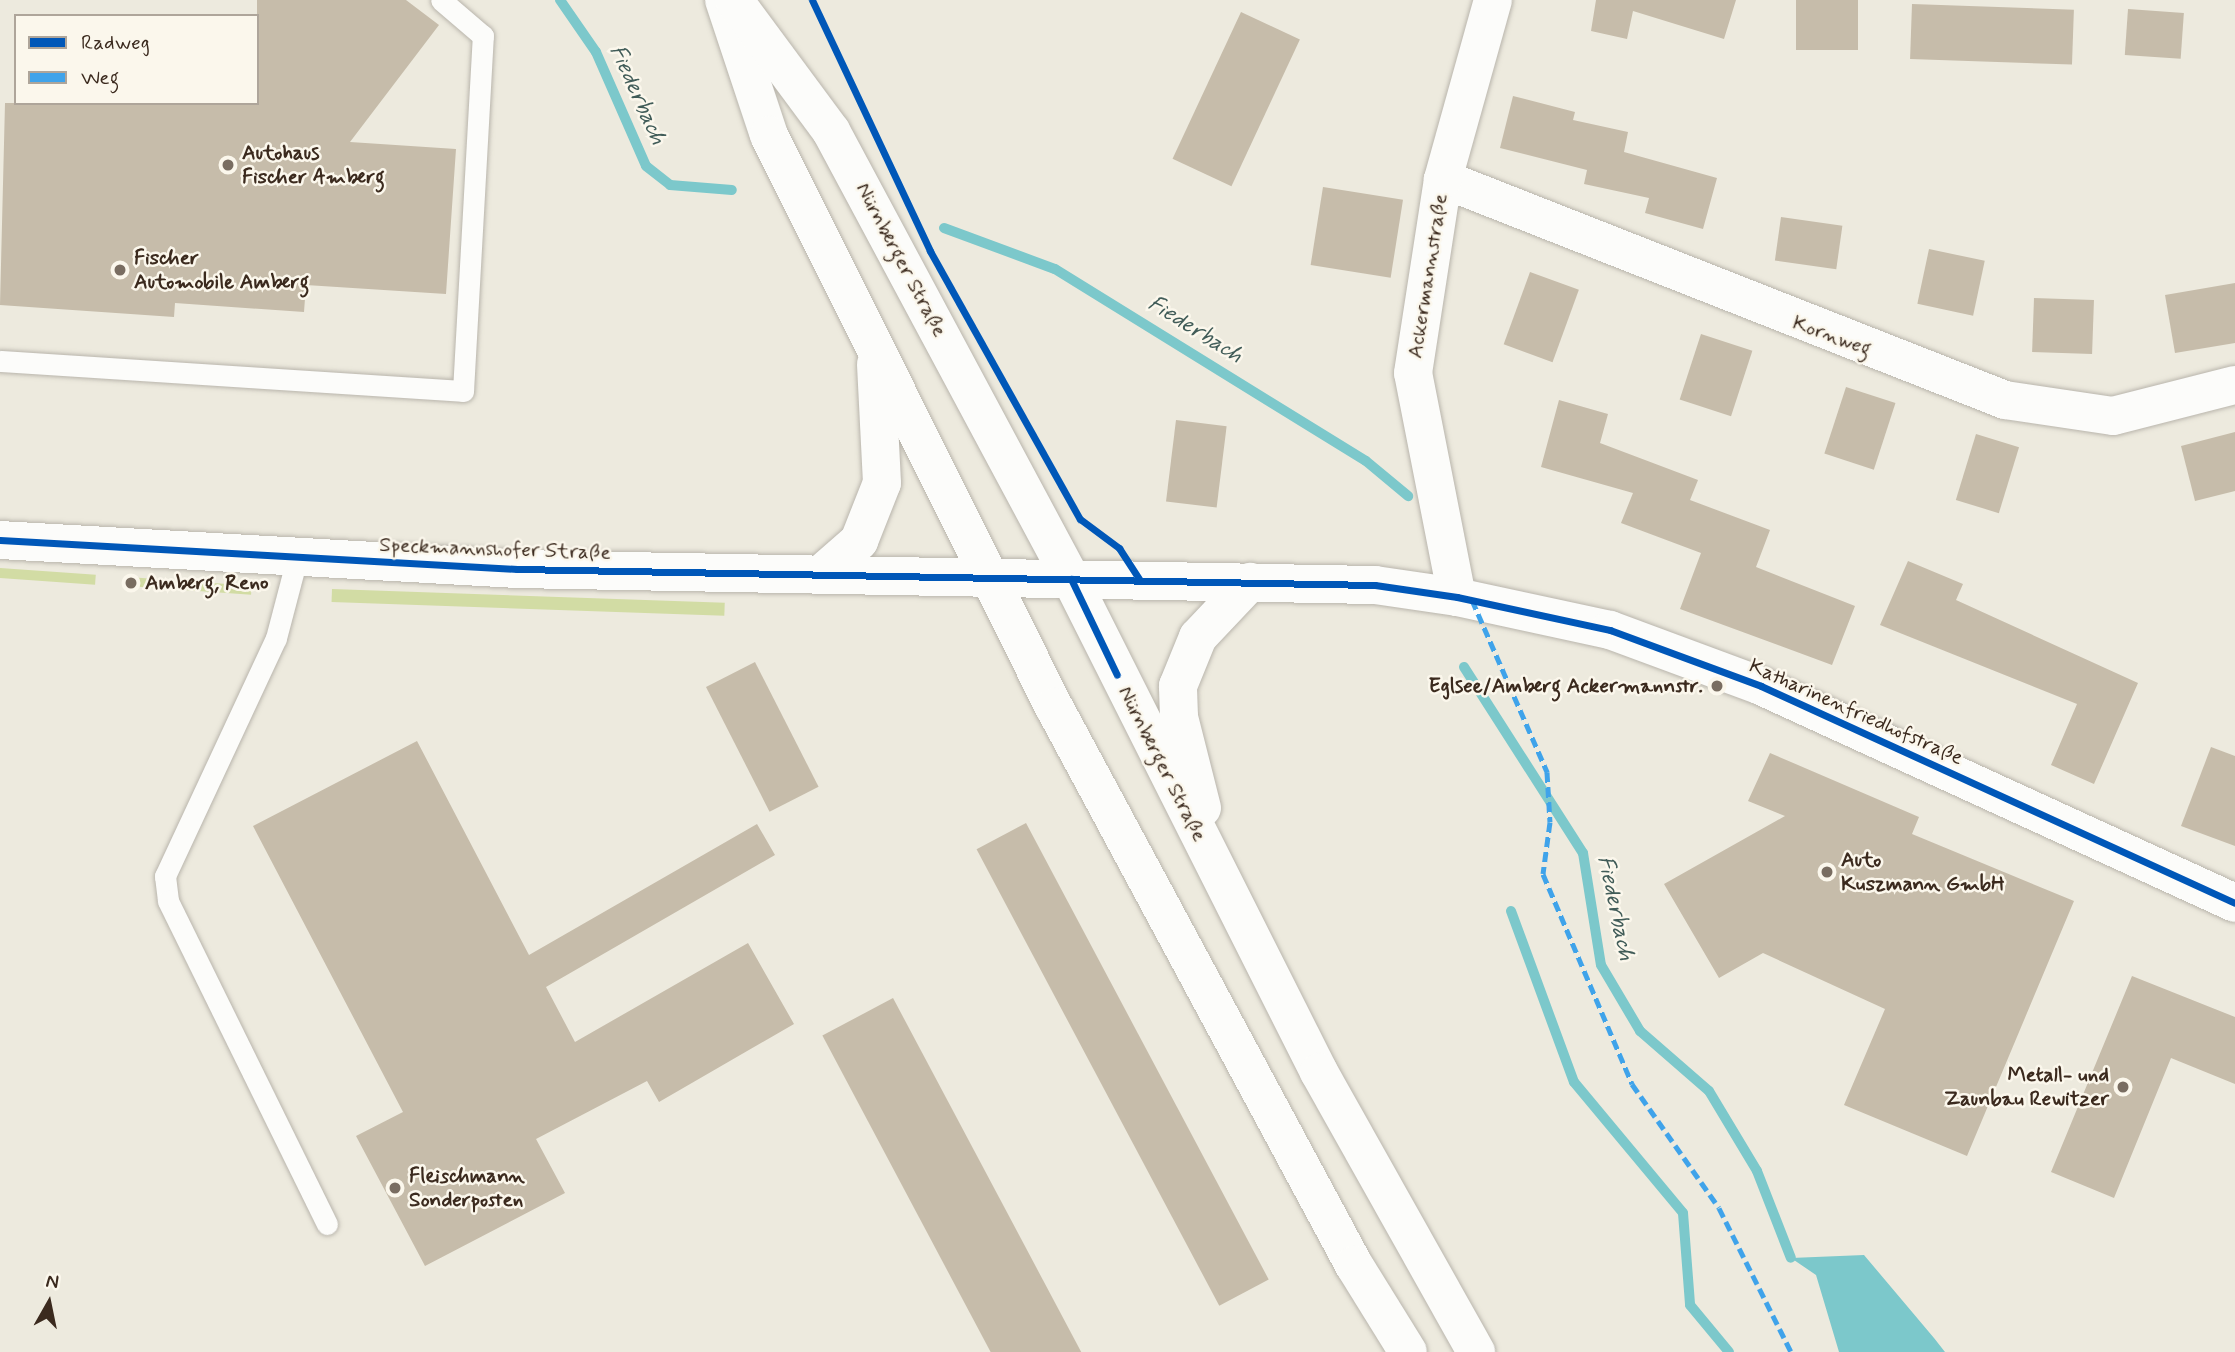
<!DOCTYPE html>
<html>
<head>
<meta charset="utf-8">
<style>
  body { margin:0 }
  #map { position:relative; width:2235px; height:1352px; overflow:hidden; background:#edeade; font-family:Mynerve,sans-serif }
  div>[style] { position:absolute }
  .green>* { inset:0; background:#d2dca4; transform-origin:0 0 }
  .water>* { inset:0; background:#7cc8cb }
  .stream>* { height:10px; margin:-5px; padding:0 5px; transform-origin:5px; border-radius:5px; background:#7cc8cb }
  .building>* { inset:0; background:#c6bcaa; transform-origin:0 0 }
  .roads { filter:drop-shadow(0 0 2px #b9b5ac) drop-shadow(0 0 2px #b9b5ac) }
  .lane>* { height:21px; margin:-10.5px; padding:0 10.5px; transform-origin:10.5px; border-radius:10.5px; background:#fcfcfa }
  .street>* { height:38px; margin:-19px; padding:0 19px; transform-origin:19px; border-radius:19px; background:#fcfcfa }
  .secondary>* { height:38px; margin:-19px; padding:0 19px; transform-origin:19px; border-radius:19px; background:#fcfcfa }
  .primary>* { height:38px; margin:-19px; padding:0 19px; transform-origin:19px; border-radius:19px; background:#fcfcfa }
  .quiet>* { height:5px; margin-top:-2.5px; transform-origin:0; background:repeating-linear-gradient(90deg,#3fa3ea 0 10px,transparent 0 15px) }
  .cycleway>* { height:7px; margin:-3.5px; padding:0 3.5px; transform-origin:3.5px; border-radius:3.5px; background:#0057b8 }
  .dots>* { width:19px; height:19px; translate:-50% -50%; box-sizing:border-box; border:4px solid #fbf7ec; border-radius:50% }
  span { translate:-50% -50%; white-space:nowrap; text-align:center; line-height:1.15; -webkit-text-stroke:5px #fbf7ec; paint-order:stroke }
  .poi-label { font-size:21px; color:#3b2a1e; font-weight:700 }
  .left { translate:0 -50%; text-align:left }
  .right { translate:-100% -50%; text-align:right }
  .street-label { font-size:21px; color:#3b2a1e }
  .water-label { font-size:23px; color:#415c58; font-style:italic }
  .legend { position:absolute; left:14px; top:14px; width:245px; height:91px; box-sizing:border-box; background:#fbf7ec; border:2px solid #aea59a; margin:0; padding:9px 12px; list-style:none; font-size:21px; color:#3b2a1e }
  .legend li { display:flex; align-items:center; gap:14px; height:35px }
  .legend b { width:35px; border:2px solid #aea59a }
  .north { position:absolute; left:14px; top:1268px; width:70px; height:70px; -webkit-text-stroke:5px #fbf7ec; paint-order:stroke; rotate:9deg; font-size:19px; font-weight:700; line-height:28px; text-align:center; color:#3b2a1e }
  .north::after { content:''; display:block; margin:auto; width:24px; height:32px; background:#3b2a1e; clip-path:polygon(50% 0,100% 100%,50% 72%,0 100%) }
</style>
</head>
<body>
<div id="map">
  <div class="green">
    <i style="left:0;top:568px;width:96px;height:10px;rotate:4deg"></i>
    <i style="left:128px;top:577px;width:124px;height:9px;rotate:4deg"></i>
    <i style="left:332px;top:589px;width:393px;height:13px;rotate:2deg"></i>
  </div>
  <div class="water">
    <i style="clip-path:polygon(1864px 1255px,1934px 1338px,1945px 1352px,1839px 1352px,1816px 1275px,1791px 1258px)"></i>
  </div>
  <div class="stream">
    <i style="left:560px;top:0;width:63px;rotate:55.3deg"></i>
    <i style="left:596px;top:52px;width:124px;rotate:66.3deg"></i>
    <i style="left:646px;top:166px;width:31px;rotate:38deg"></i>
    <i style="left:670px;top:185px;width:62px;rotate:4.6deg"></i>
    <i style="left:944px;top:228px;width:118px;rotate:20.3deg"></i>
    <i style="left:1055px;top:269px;width:365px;rotate:31.7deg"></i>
    <i style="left:1366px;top:461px;width:55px;rotate:39.8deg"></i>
    <i style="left:1464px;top:667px;width:221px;rotate:57.4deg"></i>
    <i style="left:1583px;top:853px;width:113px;rotate:80.9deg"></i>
    <i style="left:1601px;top:965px;width:77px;rotate:59.4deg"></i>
    <i style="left:1640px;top:1031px;width:91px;rotate:41deg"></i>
    <i style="left:1709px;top:1091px;width:93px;rotate:59deg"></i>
    <i style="left:1757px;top:1171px;width:93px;rotate:68.7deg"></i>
    <i style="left:1511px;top:911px;width:182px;rotate:69.8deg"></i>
    <i style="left:1574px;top:1082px;width:170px;rotate:50.2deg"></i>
    <i style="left:1683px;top:1213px;width:92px;rotate:85.6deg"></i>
    <i style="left:1690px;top:1305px;width:61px;rotate:50.3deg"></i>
  </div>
  <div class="building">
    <i style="clip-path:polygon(257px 0,406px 0,439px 25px,350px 142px,456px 149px,446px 294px,306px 285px,304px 312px,175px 303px,174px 317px,0 305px,5px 103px,257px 103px)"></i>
    <i style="clip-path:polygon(1596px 0,1736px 0,1724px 39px,1633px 11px,1627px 39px,1591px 31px)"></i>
    <i style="left:1796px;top:0;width:62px;height:50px"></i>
    <i style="left:1912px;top:4px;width:162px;height:55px;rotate:2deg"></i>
    <i style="left:2128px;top:9px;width:56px;height:46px;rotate:4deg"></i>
    <i style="left:1241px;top:12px;width:65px;height:162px;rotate:25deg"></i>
    <i style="clip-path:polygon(1513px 96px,1575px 112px,1573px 120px,1628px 132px,1624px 152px,1717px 178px,1703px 229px,1645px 213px,1649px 198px,1584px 184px,1587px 170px,1500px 148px)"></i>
    <i style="left:1323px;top:187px;width:81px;height:79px;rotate:9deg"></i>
    <i style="left:1781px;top:217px;width:62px;height:44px;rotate:8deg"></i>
    <i style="left:1929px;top:249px;width:57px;height:56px;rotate:12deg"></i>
    <i style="left:1530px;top:272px;width:52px;height:77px;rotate:20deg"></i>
    <i style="clip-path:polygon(2235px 283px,2235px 343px,2175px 353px,2165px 295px)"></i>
    <i style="left:2034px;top:298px;width:60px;height:54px;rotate:2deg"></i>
    <i style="left:1701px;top:334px;width:54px;height:69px;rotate:18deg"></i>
    <i style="left:1846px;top:387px;width:52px;height:70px;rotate:18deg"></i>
    <i style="clip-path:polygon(1559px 400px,1608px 414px,1600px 443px,1698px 480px,1690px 500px,1770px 530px,1756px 567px,1855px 606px,1832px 665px,1680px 609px,1701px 553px,1621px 523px,1633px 493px,1541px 467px)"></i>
    <i style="left:1176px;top:420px;width:51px;height:82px;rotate:7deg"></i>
    <i style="clip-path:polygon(2235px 432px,2235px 491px,2195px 501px,2181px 446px)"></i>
    <i style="left:1976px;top:434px;width:45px;height:69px;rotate:17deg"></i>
    <i style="clip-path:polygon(1908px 561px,1963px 584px,1956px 600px,2138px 683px,2094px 784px,2051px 765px,2077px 704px,1880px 625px)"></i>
    <i style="left:755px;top:662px;width:140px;height:55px;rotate:63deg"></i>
    <i style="clip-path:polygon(417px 741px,529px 955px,757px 824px,775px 855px,546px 987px,575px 1042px,748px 943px,794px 1024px,659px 1102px,647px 1081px,536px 1139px,565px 1193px,425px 1266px,356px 1136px,403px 1112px,253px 826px)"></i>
    <i style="clip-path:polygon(2211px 747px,2235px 756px,2235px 846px,2181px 826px)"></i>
    <i style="clip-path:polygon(1770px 753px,1919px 817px,1912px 834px,2074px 901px,1967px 1156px,1844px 1105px,1885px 1009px,1763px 953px,1719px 978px,1664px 884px,1785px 816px,1748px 801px)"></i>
    <i style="left:1026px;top:823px;width:517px;height:56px;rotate:62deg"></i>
    <i style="clip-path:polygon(2132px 976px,2235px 1017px,2235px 1084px,2171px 1058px,2114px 1198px,2051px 1172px)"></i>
    <i style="left:893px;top:998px;width:402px;height:80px;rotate:62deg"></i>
  </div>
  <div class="roads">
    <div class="lane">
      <i style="left:0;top:361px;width:464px;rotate:3.7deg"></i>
      <i style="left:463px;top:391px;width:356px;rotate:-86.8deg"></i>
      <i style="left:483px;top:36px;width:55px;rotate:-139.4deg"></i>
      <i style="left:297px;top:558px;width:83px;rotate:104.7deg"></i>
      <i style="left:276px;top:638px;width:263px;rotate:115deg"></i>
      <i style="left:165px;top:876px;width:25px;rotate:83deg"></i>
      <i style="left:168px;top:901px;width:360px;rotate:63.8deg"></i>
    </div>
    <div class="street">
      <i style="left:1443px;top:179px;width:604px;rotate:21.47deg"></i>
      <i style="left:2005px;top:400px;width:109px;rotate:8.4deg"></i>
      <i style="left:2113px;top:416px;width:126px;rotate:-14.3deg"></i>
      <i style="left:1457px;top:597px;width:228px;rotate:-101.1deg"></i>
      <i style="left:1413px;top:373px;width:196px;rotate:-81.2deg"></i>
      <i style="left:1443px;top:179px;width:186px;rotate:-74.4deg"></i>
    </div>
    <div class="secondary">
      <i style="left:0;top:540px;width:518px;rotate:3.21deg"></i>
      <i style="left:517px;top:569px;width:858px;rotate:1.07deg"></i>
      <i style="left:1375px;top:585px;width:83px;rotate:8.3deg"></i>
      <i style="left:1457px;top:597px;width:157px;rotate:12.2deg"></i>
      <i style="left:1610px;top:630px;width:161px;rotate:20.3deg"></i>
      <i style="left:1761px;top:686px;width:521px;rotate:24.6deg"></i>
    </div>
    <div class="primary">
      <i style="left:724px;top:0;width:142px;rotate:71.6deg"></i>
      <i style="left:769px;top:135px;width:639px;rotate:63.52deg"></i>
      <i style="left:1054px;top:707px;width:634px;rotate:61.74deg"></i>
      <i style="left:1354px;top:1265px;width:102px;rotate:58.2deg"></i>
      <i style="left:734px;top:0;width:163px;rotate:53.5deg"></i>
      <i style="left:831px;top:131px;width:508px;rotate:61.82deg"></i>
      <i style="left:1071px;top:579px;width:552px;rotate:63.3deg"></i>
      <i style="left:1319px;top:1072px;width:321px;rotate:60.7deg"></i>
      <i style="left:820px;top:575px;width:52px;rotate:-41.1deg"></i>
      <i style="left:859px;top:541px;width:62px;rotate:-68.4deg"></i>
      <i style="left:882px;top:483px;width:119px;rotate:-92.9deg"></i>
      <i style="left:1202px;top:808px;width:94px;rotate:-104.2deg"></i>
      <i style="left:1179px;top:717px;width:31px;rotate:-92deg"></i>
      <i style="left:1178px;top:686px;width:53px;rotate:-67.8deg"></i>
      <i style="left:1198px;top:637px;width:76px;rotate:-46.6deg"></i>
    </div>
  </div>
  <div class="quiet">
    <i style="left:1472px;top:600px;width:188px;rotate:66.4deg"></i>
    <i style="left:1547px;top:772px;width:50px;rotate:86.6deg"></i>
    <i style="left:1550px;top:822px;width:52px;rotate:97.7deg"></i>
    <i style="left:1543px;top:874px;width:228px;rotate:67deg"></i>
    <i style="left:1632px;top:1084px;width:151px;rotate:54.9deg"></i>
    <i style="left:1719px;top:1208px;width:161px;rotate:63.4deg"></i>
  </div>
  <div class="cycleway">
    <i style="left:812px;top:0;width:277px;rotate:64.8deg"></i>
    <i style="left:930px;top:251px;width:307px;rotate:60.8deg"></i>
    <i style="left:1080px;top:519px;width:49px;rotate:36.6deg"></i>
    <i style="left:1119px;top:548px;width:38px;rotate:57deg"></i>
    <i style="left:0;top:540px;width:518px;rotate:3.21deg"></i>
    <i style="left:517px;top:569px;width:858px;rotate:1.07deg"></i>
    <i style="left:1375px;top:585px;width:83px;rotate:8.3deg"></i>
    <i style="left:1457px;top:597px;width:157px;rotate:12.2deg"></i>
    <i style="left:1610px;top:630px;width:161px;rotate:20.3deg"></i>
    <i style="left:1761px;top:686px;width:521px;rotate:24.6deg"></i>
    <i style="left:1071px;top:579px;width:106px;rotate:64.4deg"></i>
  </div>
  <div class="dots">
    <i style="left:228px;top:165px;background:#796d61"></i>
    <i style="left:120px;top:270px;background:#796d61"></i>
    <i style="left:131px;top:583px;background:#796d61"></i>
    <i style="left:1717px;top:686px;background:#796d61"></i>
    <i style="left:1827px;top:872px;background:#796d61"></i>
    <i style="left:2123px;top:1087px;background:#796d61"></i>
    <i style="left:395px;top:1188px;background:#796d61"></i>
  </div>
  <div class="poi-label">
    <span class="left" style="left:242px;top:165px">Autohaus<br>Fischer Amberg</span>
    <span class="left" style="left:134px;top:270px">Fischer<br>Automobile Amberg</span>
    <span class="left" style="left:145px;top:583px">Amberg, Reno</span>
    <span class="right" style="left:1703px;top:686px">Eglsee/Amberg Ackermannstr.</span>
    <span class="left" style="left:1841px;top:872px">Auto<br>Kuszmann GmbH</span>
    <span class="right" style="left:2109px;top:1087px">Metall- und<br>Zaunbau Rewitzer</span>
    <span class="left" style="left:409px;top:1188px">Fleischmann<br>Sonderposten</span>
  </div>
  <div class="street-label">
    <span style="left:901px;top:260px;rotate:62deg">Nürnberger Straße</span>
    <span style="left:1428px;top:276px;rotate:-81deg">Ackermannstraße</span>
    <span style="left:1832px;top:336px;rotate:20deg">Kornweg</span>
    <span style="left:495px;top:549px;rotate:2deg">Speckmannshofer Straße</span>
    <span style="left:1856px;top:712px;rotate:24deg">Katharinenfriedhofstraße</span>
    <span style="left:1162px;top:764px;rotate:63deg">Nürnberger Straße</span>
  </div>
  <div class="water-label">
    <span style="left:637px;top:95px;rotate:66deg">Fiederbach</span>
    <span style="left:1195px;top:330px;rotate:32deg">Fiederbach</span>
    <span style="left:1615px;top:908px;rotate:78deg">Fiederbach</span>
  </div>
  <ul class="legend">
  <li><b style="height:9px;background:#0057b8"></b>Radweg</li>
  <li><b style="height:9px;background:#3fa3ea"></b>Weg</li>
  </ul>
  <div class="north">N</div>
</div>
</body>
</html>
